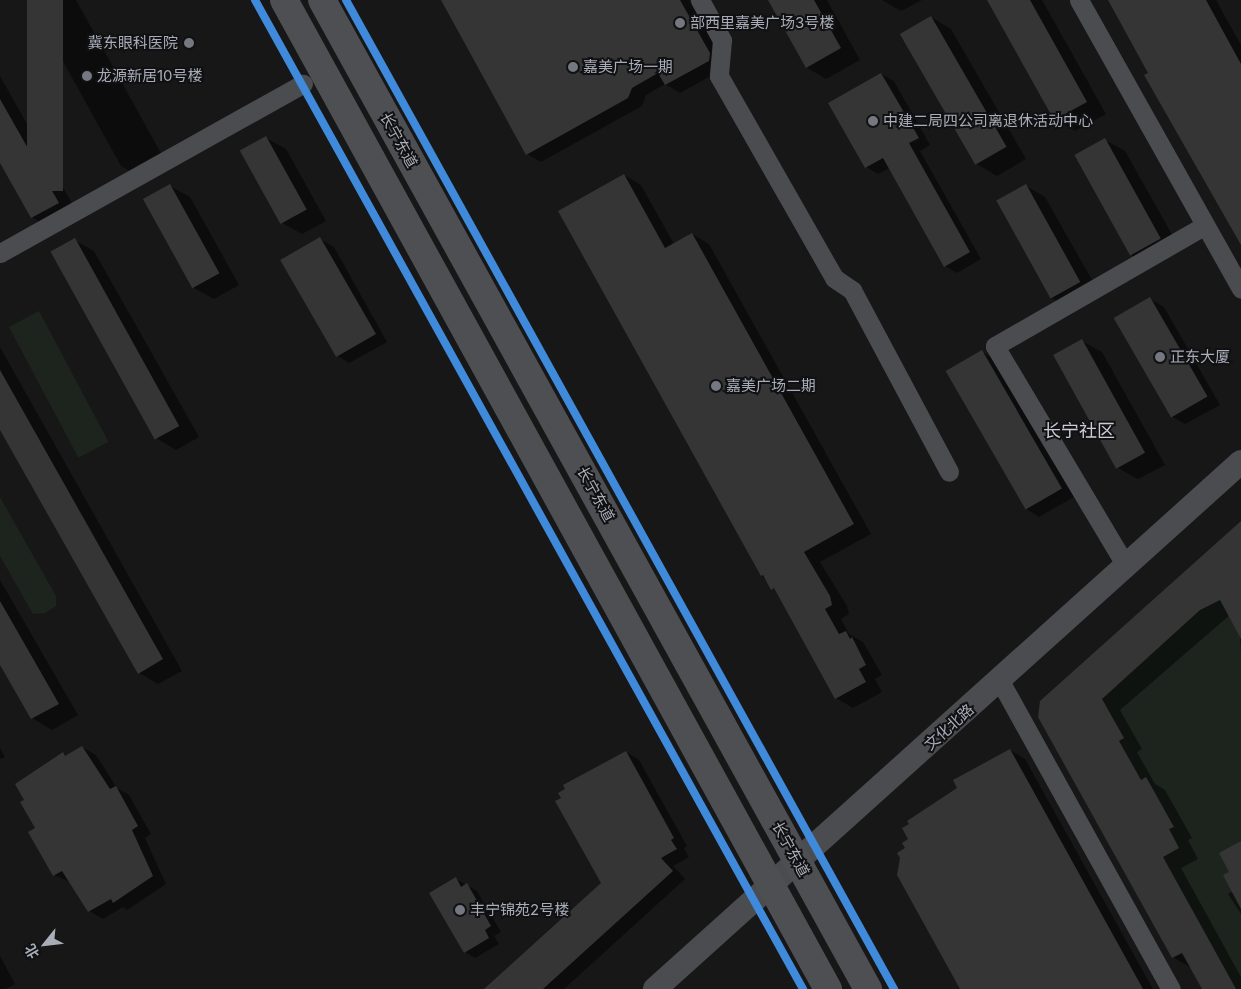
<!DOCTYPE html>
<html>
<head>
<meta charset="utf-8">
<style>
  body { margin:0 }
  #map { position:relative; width:1241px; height:989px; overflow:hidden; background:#171717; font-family:Inter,"Noto Sans SC",sans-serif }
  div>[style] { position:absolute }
  .green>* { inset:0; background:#1d241e; transform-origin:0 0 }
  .shadow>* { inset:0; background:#0007 }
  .building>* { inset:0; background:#353536; transform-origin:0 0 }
  .minor>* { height:19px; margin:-9.5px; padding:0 9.5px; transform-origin:9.5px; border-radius:9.5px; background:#4b4c50 }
  .tertiary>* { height:24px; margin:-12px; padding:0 12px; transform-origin:12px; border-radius:12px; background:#4b4c50 }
  .primary>* { height:28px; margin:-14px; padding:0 14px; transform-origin:14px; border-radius:14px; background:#4d4f52 }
  .cycleway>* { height:8px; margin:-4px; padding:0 4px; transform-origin:4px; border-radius:4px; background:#408adc }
  .dots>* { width:14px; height:14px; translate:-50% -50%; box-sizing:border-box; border:2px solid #111113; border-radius:50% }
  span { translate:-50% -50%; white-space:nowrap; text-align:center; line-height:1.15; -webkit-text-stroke:4px #111113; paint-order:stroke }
  .poi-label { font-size:15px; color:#a8adb8 }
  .left { translate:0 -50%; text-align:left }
  .right { translate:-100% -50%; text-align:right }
  .street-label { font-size:15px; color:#a8adb8 }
  .quarter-label { font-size:18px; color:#c9ccd4 }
  .north { position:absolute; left:20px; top:919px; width:50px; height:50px; -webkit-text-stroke:4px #111113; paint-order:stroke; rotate:241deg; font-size:14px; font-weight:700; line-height:20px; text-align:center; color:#a8adb8 }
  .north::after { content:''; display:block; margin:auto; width:18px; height:22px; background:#a8adb8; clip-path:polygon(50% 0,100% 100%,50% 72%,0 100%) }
</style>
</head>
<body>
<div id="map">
  <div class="green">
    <i style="left:39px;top:311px;width:148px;height:34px;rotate:62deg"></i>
    <i style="clip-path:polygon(0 497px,56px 596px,56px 606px,45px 613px,33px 614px,0 556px)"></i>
    <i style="clip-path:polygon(1241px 566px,1241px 989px,1205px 989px,1064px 733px)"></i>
  </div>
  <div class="shadow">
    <i style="clip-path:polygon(29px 0,76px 0,167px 164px,141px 178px,121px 166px)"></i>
    <i style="clip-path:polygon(443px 0,689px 0,723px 61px,723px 69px,680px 93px,665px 84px,646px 95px,642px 106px,541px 162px,527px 154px)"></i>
    <i style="clip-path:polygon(769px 0,827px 0,860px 60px,826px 79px,806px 67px)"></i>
    <i style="clip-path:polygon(882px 0,922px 0,901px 11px)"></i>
    <i style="clip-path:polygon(988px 0,1042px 0,1106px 114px,1075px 131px,1055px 119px)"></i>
    <i style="clip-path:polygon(1109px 0,1216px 0,1241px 45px,1241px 242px)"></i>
    <i style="clip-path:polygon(931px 17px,951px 29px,1026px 159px,997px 176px,977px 164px)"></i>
    <i style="clip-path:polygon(881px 74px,894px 81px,930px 145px,920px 151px,981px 259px,957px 273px,945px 266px,890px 168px,878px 174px,866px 167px,830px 104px)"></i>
    <i style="clip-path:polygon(0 76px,78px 214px,52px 229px,32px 217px,0 161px)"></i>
    <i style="clip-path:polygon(266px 138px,286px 149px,326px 221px,302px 234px,282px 223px)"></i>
    <i style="clip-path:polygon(1105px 140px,1125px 151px,1180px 249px,1151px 266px,1131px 255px)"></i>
    <i style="clip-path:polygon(624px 175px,641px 185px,674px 244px,692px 234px,709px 244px,871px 534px,820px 562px,847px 606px,849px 614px,841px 619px,849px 634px,863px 642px,882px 675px,875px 679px,882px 692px,853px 708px,836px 698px,778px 592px,761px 575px)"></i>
    <i style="clip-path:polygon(170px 186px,190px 197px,239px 285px,214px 299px,194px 288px)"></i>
    <i style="clip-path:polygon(1026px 186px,1045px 197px,1100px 294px,1072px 310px,1052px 298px)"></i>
    <i style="clip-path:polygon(320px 239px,334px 247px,387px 342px,349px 363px,336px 355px)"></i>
    <i style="clip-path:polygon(74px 240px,94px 251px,199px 437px,176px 450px,156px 438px,52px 252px)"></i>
    <i style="clip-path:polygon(1150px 299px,1164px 307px,1220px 405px,1185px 424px,1171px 416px,1116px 319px)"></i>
    <i style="clip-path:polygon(1082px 341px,1102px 352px,1165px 465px,1138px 479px,1118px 468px)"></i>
    <i style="clip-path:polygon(0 347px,182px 671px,158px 684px,139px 673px,0 427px)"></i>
    <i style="clip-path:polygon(982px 352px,996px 360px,1074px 497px,1039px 517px,1026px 509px)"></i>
    <i style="clip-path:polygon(1241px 523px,1241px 653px,1240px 635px,1230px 615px,1120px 710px,1142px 749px,1137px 752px,1155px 784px,1165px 790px,1192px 838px,1188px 840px,1198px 859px,1181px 868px,1241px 977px,1241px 989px,1204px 989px,1191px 968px,1173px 957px,1039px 717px)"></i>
    <i style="clip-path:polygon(0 580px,78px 715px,52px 730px,32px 718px,0 662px)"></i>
    <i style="clip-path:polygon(82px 747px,96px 755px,117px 788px,129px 795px,151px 834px,145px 838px,166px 884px,127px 910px,123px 907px,103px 919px,89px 911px,70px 882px,54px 875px,26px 800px,63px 754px,67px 756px)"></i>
    <i style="clip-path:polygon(0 748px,5px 757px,0 759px)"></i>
    <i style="clip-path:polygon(1010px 750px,1025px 759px,1153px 989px,961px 989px,907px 848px,911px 824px)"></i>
    <i style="clip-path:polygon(626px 752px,639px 760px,687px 846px,684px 848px,689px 857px,673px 866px,685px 879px,564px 989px,486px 989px,602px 883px)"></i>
    <i style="clip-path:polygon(1241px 842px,1241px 914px,1228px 894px,1233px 891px,1231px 872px)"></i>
    <i style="clip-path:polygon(456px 879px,477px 891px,501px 932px,494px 936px,499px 944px,475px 958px,465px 952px)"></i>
    <i style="clip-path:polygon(0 956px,15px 984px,6px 989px,0 989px)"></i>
  </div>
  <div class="building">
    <i style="left:27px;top:0;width:36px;height:191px"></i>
    <i style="clip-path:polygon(441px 0,680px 0,710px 53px,709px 61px,665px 85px,658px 73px,632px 88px,628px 98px,526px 155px)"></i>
    <i style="clip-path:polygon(768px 0,814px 0,841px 48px,806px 68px)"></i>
    <i style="clip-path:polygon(987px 0,1030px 0,1087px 102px,1054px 120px)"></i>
    <i style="clip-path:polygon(1108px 0,1206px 0,1241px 64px,1241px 245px,1144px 75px,1148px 73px)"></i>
    <i style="left:931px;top:16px;width:151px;height:36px;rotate:60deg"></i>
    <i style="clip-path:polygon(881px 73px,919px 138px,909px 143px,970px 252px,944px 267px,883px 158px,865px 168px,828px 103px)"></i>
    <i style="clip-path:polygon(0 99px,59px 203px,31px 218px,0 163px)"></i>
    <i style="left:266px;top:136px;width:84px;height:30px;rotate:61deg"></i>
    <i style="left:1105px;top:138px;width:115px;height:35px;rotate:61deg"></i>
    <i style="clip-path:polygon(624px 174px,665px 248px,692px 233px,854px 524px,804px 552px,830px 596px,832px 605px,825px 609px,839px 634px,846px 631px,850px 639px,852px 637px,866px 665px,859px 669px,866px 682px,835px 699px,774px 588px,771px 590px,763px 575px,761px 576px,558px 211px)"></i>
    <i style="left:170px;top:184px;width:102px;height:31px;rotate:61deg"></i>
    <i style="left:1026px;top:184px;width:112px;height:34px;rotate:61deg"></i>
    <i style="left:320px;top:237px;width:112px;height:46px;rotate:60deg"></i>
    <i style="left:75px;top:238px;width:215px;height:28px;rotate:61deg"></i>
    <i style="left:1150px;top:297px;width:115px;height:42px;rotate:60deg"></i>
    <i style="left:1082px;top:339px;width:130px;height:33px;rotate:61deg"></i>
    <i style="left:982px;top:350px;width:160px;height:42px;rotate:60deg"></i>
    <i style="clip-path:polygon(0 370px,163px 659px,138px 674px,0 430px)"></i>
    <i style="clip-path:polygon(1241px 521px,1241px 639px,1220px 600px,1200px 610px,1102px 699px,1124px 738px,1119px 741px,1141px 780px,1146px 777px,1174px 827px,1169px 829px,1179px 848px,1163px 857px,1236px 989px,1202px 989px,1182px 953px,1172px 958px,1038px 717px,1040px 701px)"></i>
    <i style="clip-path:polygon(0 601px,59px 704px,31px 719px,0 665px)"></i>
    <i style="clip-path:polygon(82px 746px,110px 789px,116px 786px,138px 826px,132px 830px,153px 876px,113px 903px,111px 899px,88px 912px,62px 871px,53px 876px,28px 832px,35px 828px,20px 802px,24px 800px,15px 784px,63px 752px,65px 756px)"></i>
    <i style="clip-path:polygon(1010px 749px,1143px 989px,960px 989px,897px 875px,900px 858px,897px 853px,905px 848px,902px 843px,908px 839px,902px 828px,909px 824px,907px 821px,957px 788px,953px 780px)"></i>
    <i style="clip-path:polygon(626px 751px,674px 838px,671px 840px,677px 849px,661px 858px,673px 871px,543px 989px,484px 989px,601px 883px,555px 801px,561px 798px,558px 793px,565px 789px,563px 785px)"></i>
    <i style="clip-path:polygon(1241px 841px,1241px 909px,1223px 875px,1229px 872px,1219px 853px)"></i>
    <i style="clip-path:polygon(456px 877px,461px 887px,467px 883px,491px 926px,485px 930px,489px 938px,464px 953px,429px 893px)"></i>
  </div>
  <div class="minor">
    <i style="left:700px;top:0;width:46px;rotate:61.2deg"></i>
    <i style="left:722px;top:40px;width:36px;rotate:95deg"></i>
    <i style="left:719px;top:76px;width:232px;rotate:60.3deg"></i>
    <i style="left:834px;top:278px;width:22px;rotate:34deg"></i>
    <i style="left:852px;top:290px;width:206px;rotate:61.9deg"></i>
    <i style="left:1079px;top:0;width:331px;rotate:60.7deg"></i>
    <i style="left:0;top:253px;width:347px;rotate:-29.2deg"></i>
    <i style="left:1126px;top:566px;width:256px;rotate:-120.8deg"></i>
    <i style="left:995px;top:346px;width:241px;rotate:-29.9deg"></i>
    <i style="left:1000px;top:681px;width:352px;rotate:61deg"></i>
  </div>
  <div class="tertiary">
    <i style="left:655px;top:989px;width:788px;rotate:-41.97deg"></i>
  </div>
  <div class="primary">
    <i style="left:284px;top:0;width:1129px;rotate:61.19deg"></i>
    <i style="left:322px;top:0;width:1130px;rotate:61.1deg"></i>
  </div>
  <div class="cycleway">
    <i style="left:255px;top:0;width:1131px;rotate:61.01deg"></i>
    <i style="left:346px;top:0;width:1131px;rotate:61.01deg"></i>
  </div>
  <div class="dots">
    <i style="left:680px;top:23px;background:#757880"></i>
    <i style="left:189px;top:43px;background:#757880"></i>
    <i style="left:573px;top:67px;background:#757880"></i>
    <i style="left:87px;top:76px;background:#757880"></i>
    <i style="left:873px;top:121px;background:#757880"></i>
    <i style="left:1160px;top:357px;background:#757880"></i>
    <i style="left:716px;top:386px;background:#757880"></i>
    <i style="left:460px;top:910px;background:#757880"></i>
  </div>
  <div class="poi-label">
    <span class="left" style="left:690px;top:23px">部西里嘉美广场3号楼</span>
    <span class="right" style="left:178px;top:43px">冀东眼科医院</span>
    <span class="left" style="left:583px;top:67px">嘉美广场一期</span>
    <span class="left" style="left:97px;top:76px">龙源新居10号楼</span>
    <span class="left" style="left:883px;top:121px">中建二局四公司离退休活动中心</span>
    <span class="left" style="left:1170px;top:357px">正东大厦</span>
    <span class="left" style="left:726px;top:386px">嘉美广场二期</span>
    <span class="left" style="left:470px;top:910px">丰宁锦苑2号楼</span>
  </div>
  <div class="street-label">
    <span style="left:399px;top:140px;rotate:61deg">长宁东道</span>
    <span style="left:596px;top:494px;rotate:61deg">长宁东道</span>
    <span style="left:949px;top:727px;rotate:-42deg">文化北路</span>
    <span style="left:791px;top:849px;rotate:61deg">长宁东道</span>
  </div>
  <div class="quarter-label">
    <span style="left:1079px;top:431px">长宁社区</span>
  </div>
  <div class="north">北</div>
</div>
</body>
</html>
